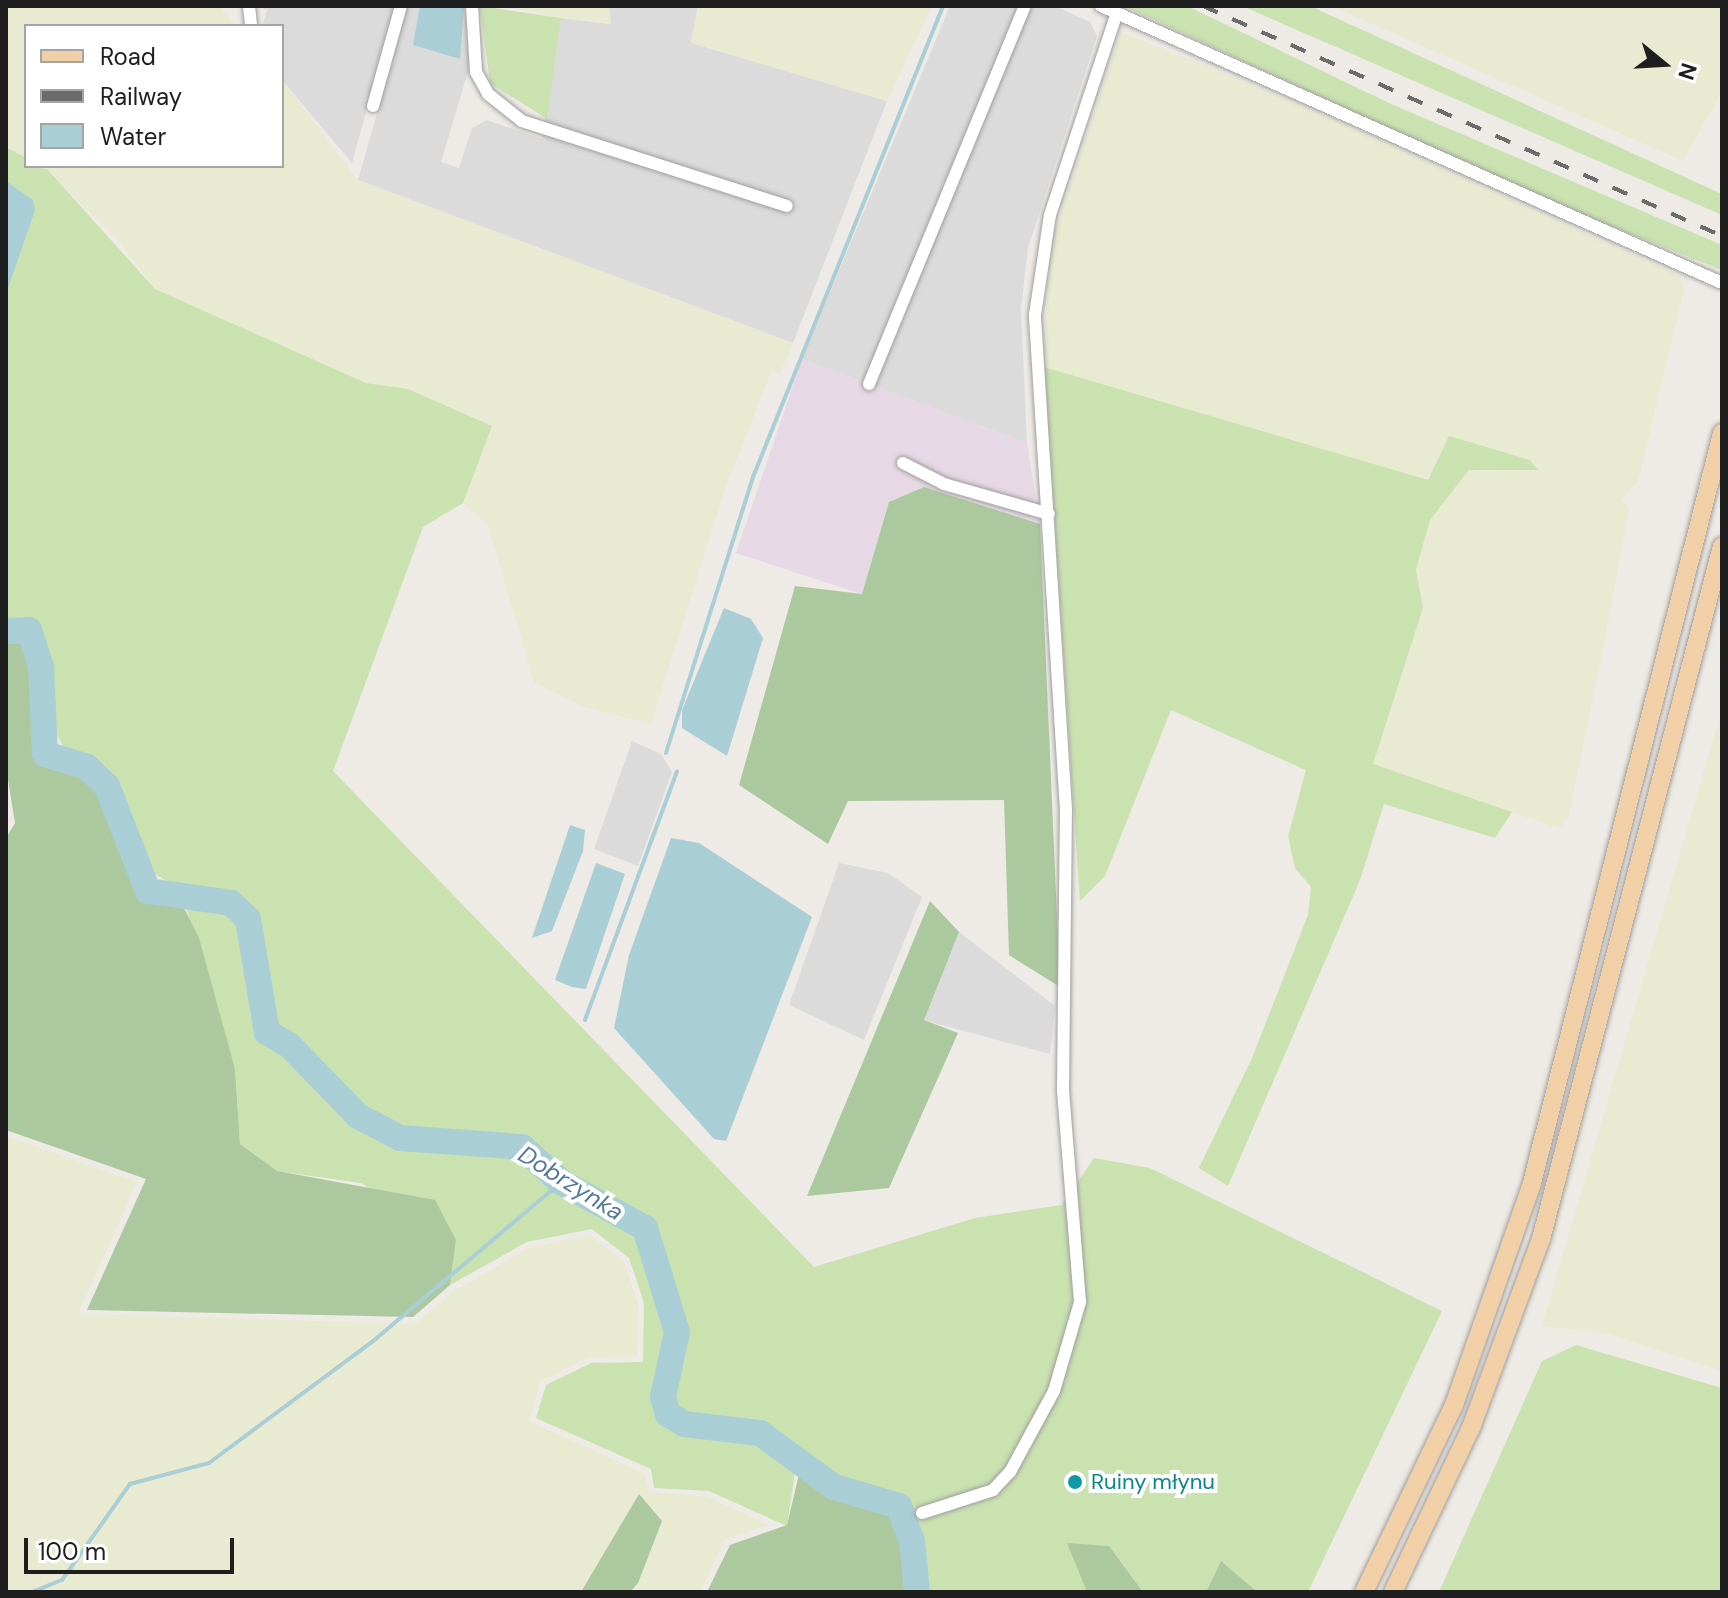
<!DOCTYPE html>
<html>
<head>
<meta charset="utf-8">
<style>
  body { margin:0 }
  #map { position:relative; width:1728px; height:1598px; overflow:hidden; background:#eeeae5; font-family:"DM Sans",sans-serif }
  div>[style] { position:absolute }
  .residential>* { inset:0; background:#dcdbdb }
  .industrial>* { inset:0; background:#e6d8e4 }
  .farmland>* { inset:0; background:#e9ead2 }
  .grass>* { inset:0; background:#cae2b0 }
  .forest>* { inset:0; background:#acc89e }
  .water>* { inset:0; background:#aaced6 }
  .stream>* { height:4px; margin:-2px; padding:0 2px; transform-origin:2px; border-radius:2px; background:#aaced6 }
  .river>* { height:26px; margin:-13px; padding:0 13px; transform-origin:13px; border-radius:13px; background:#aaced6 }
  .roads { filter:drop-shadow(0 0 2px #9f9f9f) drop-shadow(0 0 2px #9f9f9f) }
  .minor>* { height:12px; margin:-6px; padding:0 6px; transform-origin:6px; border-radius:6px; background:#fff }
  .primary>* { height:18px; margin:-9px; padding:0 9px; transform-origin:9px; border-radius:9px; background:#f1cfa7 }
  .rail>* { height:4px; margin-top:-2px; transform-origin:0; background:repeating-linear-gradient(90deg,#6c6c6c 0 16px,transparent 0 32px) }
  .dots>* { width:22px; height:22px; translate:-50% -50%; box-sizing:border-box; border:4px solid #fff; border-radius:50% }
  span { translate:-50% -50%; white-space:nowrap; text-align:center; line-height:1.15; -webkit-text-stroke:8px #fff; paint-order:stroke }
  .culture-label { font-size:22px; color:#0d838f }
  .left { translate:0 -50%; text-align:left }
  .water-label { font-size:24px; color:#52799b; font-style:italic }
  .frame { position:absolute; inset:0; border:8px solid #1e1e1e; pointer-events:none }
  .legend { position:absolute; left:24px; top:24px; width:260px; height:144px; box-sizing:border-box; background:#fff; border:2px solid #a5a5a5; margin:0; padding:10px 14px; list-style:none; font-size:24px; color:#1e1e1e }
  .legend li { display:flex; align-items:center; gap:16px; height:40px }
  .legend b { width:40px; border:2px solid #a5a5a5 }
  .north { position:absolute; left:1624px; top:24px; width:80px; height:80px; -webkit-text-stroke:6px #fff; paint-order:stroke; rotate:108deg; font-size:22px; font-weight:700; line-height:32px; text-align:center; color:#1e1e1e }
  .north::after { content:''; display:block; margin:auto; width:28px; height:36px; background:#1e1e1e; clip-path:polygon(50% 0,100% 100%,50% 72%,0 100%) }
  .scale { position:absolute; left:24px; top:1538px; width:210px; height:36px; box-sizing:border-box; border:4px solid #1e1e1e; border-top:0; padding-left:10px; font-size:24px; line-height:28px; white-space:nowrap; color:#1e1e1e; -webkit-text-stroke:6px #fff; paint-order:stroke }
</style>
</head>
<body>
<div id="map">
  <div class="residential">
    <i style="clip-path:polygon(258px 6px,395px 6px,352px 163px,282px 80px,282px 26px,262px 26px,267px 10px)"></i>
    <i style="clip-path:polygon(408px 6px,466px 6px,469px 68px,441px 162px,459px 168px,472px 128px,487px 120px,542px 139px,561px 18px,610px 24px,609px 6px,698px 6px,691px 43px,887px 101px,793px 343px,358px 180px)"></i>
    <i style="clip-path:polygon(950px 6px,1055px 6px,1090px 22px,1097px 36px,1028px 248px,1021px 309px,1027px 443px,802px 359px)"></i>
    <i style="clip-path:polygon(632px 741px,661px 754px,672px 772px,638px 866px,594px 849px)"></i>
    <i style="clip-path:polygon(839px 863px,888px 873px,922px 897px,864px 1040px,789px 1005px)"></i>
    <i style="clip-path:polygon(959px 932px,1055px 1006px,1050px 1054px,923px 1020px)"></i>
  </div>
  <div class="industrial">
    <i style="clip-path:polygon(802px 359px,1027px 443px,1040px 524px,924px 487px,889px 502px,862px 594px,736px 553px)"></i>
  </div>
  <div class="farmland">
    <i style="clip-path:polygon(6px 6px,219px 6px,236px 26px,26px 26px,26px 158px,6px 147px)"></i>
    <i style="clip-path:polygon(502px 6px,609px 6px,611px 24px,561px 18px)"></i>
    <i style="clip-path:polygon(698px 6px,932px 6px,887px 101px,691px 43px)"></i>
    <i style="clip-path:polygon(1332px 6px,1722px 6px,1722px 91px,1683px 161px)"></i>
    <i style="clip-path:polygon(1121px 32px,1291px 100px,1681px 276px,1684px 289px,1638px 481px,1621px 499px,1629px 508px,1603px 649px,1568px 819px,1559px 828px,1373px 765px,1423px 608px,1416px 570px,1430px 520px,1469px 470px,1496px 471px,1449px 436px,1428px 480px,1044px 367px,1050px 247px)"></i>
    <i style="clip-path:polygon(282px 80px,358px 180px,793px 343px,780px 373px,771px 372px,725px 489px,651px 724px,584px 707px,534px 682px,488px 525px,463px 503px,492px 426px,408px 389px,366px 383px,155px 289px,119px 241px,42px 166px,282px 166px)"></i>
    <i style="clip-path:polygon(1722px 709px,1722px 1371px,1606px 1333px,1542px 1326px)"></i>
    <i style="clip-path:polygon(6px 1136px,137px 1182px,78px 1314px,415px 1324px,454px 1291px,529px 1248px,590px 1235px,624px 1262px,638px 1304px,637px 1356px,589px 1357px,541px 1381px,529px 1421px,645px 1474px,649px 1492px,708px 1497px,769px 1525px,725px 1539px,700px 1592px,6px 1592px)"></i>
  </div>
  <div class="grass">
    <i style="clip-path:polygon(480px 6px,561px 18px,547px 119px,490px 83px)"></i>
    <i style="clip-path:polygon(1124px 6px,1187px 6px,1391px 104px,1722px 245px,1722px 270px,1545px 200px)"></i>
    <i style="clip-path:polygon(1242px 6px,1310px 6px,1722px 194px,1722px 215px)"></i>
    <i style="clip-path:polygon(6px 147px,26px 158px,26px 166px,47px 169px,155px 289px,366px 383px,408px 389px,492px 426px,463px 503px,423px 527px,333px 771px,814px 1267px,975px 1218px,1062px 1205px,1094px 1158px,1150px 1168px,1442px 1311px,1308px 1592px,1256px 1592px,1221px 1561px,1206px 1592px,1143px 1592px,1109px 1546px,1068px 1544px,1087px 1592px,930px 1592px,923px 1539px,899px 1494px,836px 1477px,760px 1426px,682px 1415px,672px 1400px,682px 1330px,643px 1220px,575px 1187px,511px 1137px,406px 1131px,379px 1118px,338px 1091px,302px 1047px,271px 1028px,265px 946px,254px 917px,234px 898px,185px 891px,153px 873px,117px 782px,64px 748px,55px 731px,40px 627px,6px 625px)"></i>
    <i style="clip-path:polygon(1044px 367px,1428px 480px,1449px 436px,1530px 460px,1538px 470px,1469px 470px,1430px 520px,1416px 570px,1423px 608px,1373px 764px,1512px 812px,1495px 838px,1384px 804px,1360px 880px,1228px 1186px,1199px 1168px,1252px 1058px,1308px 915px,1311px 887px,1295px 868px,1288px 836px,1306px 770px,1171px 710px,1105px 876px,1080px 901px)"></i>
    <i style="clip-path:polygon(184px 901px,229px 907px,245px 924px,258px 966px,258px 1027px,355px 1120px,398px 1142px,519px 1152px,598px 1215px,640px 1234px,669px 1320px,665px 1419px,682px 1429px,756px 1438px,795px 1472px,787px 1526px,709px 1491px,654px 1488px,651px 1469px,536px 1418px,546px 1385px,591px 1363px,643px 1362px,644px 1303px,629px 1258px,592px 1229px,527px 1242px,450px 1285px,456px 1240px,361px 1183px,276px 1171px,240px 1144px,235px 1069px)"></i>
    <i style="clip-path:polygon(1576px 1345px,1722px 1388px,1722px 1592px,1439px 1592px,1542px 1361px)"></i>
  </div>
  <div class="forest">
    <i style="clip-path:polygon(924px 487px,1040px 524px,1060px 987px,1009px 955px,1004px 800px,848px 801px,828px 844px,739px 785px,795px 586px,862px 594px,889px 502px)"></i>
    <i style="clip-path:polygon(29px 630px,41px 667px,45px 754px,87px 767px,107px 786px,148px 891px,178px 896px,199px 938px,235px 1069px,240px 1144px,277px 1171px,435px 1200px,456px 1240px,450px 1285px,413px 1317px,87px 1310px,146px 1179px,6px 1130px,6px 838px,15px 823px,6px 767px,6px 631px)"></i>
    <i style="clip-path:polygon(930px 901px,959px 932px,924px 1020px,958px 1033px,889px 1188px,807px 1196px)"></i>
    <i style="clip-path:polygon(801px 1466px,834px 1487px,899px 1506px,912px 1541px,917px 1592px,707px 1592px,730px 1545px,787px 1525px)"></i>
    <i style="clip-path:polygon(639px 1494px,662px 1521px,638px 1583px,630px 1592px,581px 1592px)"></i>
    <i style="clip-path:polygon(1067px 1543px,1109px 1546px,1143px 1592px,1087px 1592px)"></i>
    <i style="clip-path:polygon(1221px 1561px,1256px 1591px,1256px 1592px,1206px 1592px)"></i>
  </div>
  <div class="water">
    <i style="clip-path:polygon(420px 6px,464px 6px,460px 59px,413px 45px)"></i>
    <i style="clip-path:polygon(6px 181px,33px 200px,35px 210px,6px 294px)"></i>
    <i style="clip-path:polygon(724px 608px,751px 619px,763px 638px,727px 756px,682px 728px,682px 710px)"></i>
    <i style="clip-path:polygon(570px 825px,585px 830px,583px 851px,552px 931px,532px 938px)"></i>
    <i style="clip-path:polygon(671px 838px,699px 843px,812px 917px,726px 1141px,714px 1139px,614px 1028px,629px 955px)"></i>
    <i style="clip-path:polygon(596px 863px,625px 874px,586px 989px,572px 987px,555px 980px)"></i>
  </div>
  <div class="stream">
    <i style="left:666px;top:753px;width:289px;rotate:-72.5deg"></i>
    <i style="left:753px;top:477px;width:508px;rotate:-68.03deg"></i>
    <i style="left:585px;top:1020px;width:265px;rotate:-69.7deg"></i>
    <i style="left:32px;top:1592px;width:32px;rotate:-22deg"></i>
    <i style="left:62px;top:1580px;width:118px;rotate:-54.7deg"></i>
    <i style="left:130px;top:1484px;width:82px;rotate:-14.9deg"></i>
    <i style="left:209px;top:1463px;width:203px;rotate:-36.6deg"></i>
    <i style="left:372px;top:1342px;width:248px;rotate:-40.2deg"></i>
  </div>
  <div class="river">
    <i style="left:6px;top:631px;width:23px;rotate:-2deg"></i>
    <i style="left:29px;top:630px;width:39px;rotate:72deg"></i>
    <i style="left:41px;top:667px;width:87px;rotate:87.4deg"></i>
    <i style="left:45px;top:754px;width:44px;rotate:17.2deg"></i>
    <i style="left:87px;top:767px;width:28px;rotate:44deg"></i>
    <i style="left:107px;top:786px;width:113px;rotate:68.7deg"></i>
    <i style="left:148px;top:891px;width:84px;rotate:8.2deg"></i>
    <i style="left:231px;top:903px;width:23px;rotate:43deg"></i>
    <i style="left:248px;top:919px;width:115px;rotate:80.5deg"></i>
    <i style="left:267px;top:1032px;width:26px;rotate:31deg"></i>
    <i style="left:289px;top:1045px;width:99px;rotate:45.8deg"></i>
    <i style="left:358px;top:1116px;width:47px;rotate:27.6deg"></i>
    <i style="left:400px;top:1138px;width:122px;rotate:4.2deg"></i>
    <i style="left:522px;top:1147px;width:52px;rotate:41.9deg"></i>
    <i style="left:561px;top:1182px;width:96px;rotate:28.7deg"></i>
    <i style="left:645px;top:1228px;width:109px;rotate:72.9deg"></i>
    <i style="left:677px;top:1332px;width:66px;rotate:102.2deg"></i>
    <i style="left:663px;top:1397px;width:18px;rotate:74deg"></i>
    <i style="left:668px;top:1414px;width:19px;rotate:32deg"></i>
    <i style="left:684px;top:1424px;width:77px;rotate:6.8deg"></i>
    <i style="left:760px;top:1433px;width:92px;rotate:36.1deg"></i>
    <i style="left:834px;top:1487px;width:68px;rotate:16.3deg"></i>
    <i style="left:899px;top:1506px;width:37px;rotate:70deg"></i>
    <i style="left:912px;top:1541px;width:51px;rotate:84.4deg"></i>
  </div>
  <div class="roads">
    <div class="minor">
      <i style="left:249px;top:6px;width:20px;rotate:84deg"></i>
      <i style="left:472px;top:6px;width:66px;rotate:86.5deg"></i>
      <i style="left:476px;top:72px;width:25px;rotate:61deg"></i>
      <i style="left:488px;top:94px;width:43px;rotate:38.5deg"></i>
      <i style="left:522px;top:121px;width:278px;rotate:17.8deg"></i>
      <i style="left:1101px;top:6px;width:680px;rotate:24.04deg"></i>
      <i style="left:373px;top:106px;width:104px;rotate:-74.4deg"></i>
      <i style="left:869px;top:384px;width:409px;rotate:-67.6deg"></i>
      <i style="left:903px;top:463px;width:46px;rotate:27.1deg"></i>
      <i style="left:944px;top:484px;width:109px;rotate:15.9deg"></i>
      <i style="left:922px;top:1513px;width:75px;rotate:-17.9deg"></i>
      <i style="left:993px;top:1490px;width:25px;rotate:-47deg"></i>
      <i style="left:1010px;top:1472px;width:92px;rotate:-61.5deg"></i>
      <i style="left:1054px;top:1391px;width:93px;rotate:-73.7deg"></i>
      <i style="left:1080px;top:1302px;width:212px;rotate:-94.6deg"></i>
      <i style="left:1063px;top:1091px;width:281px;rotate:-89.4deg"></i>
      <i style="left:1066px;top:810px;width:496px;rotate:-93.6deg"></i>
      <i style="left:1035px;top:315px;width:101px;rotate:-81.5deg"></i>
      <i style="left:1050px;top:215px;width:213px;rotate:-71.7deg"></i>
    </div>
    <div class="primary">
      <i style="left:1364px;top:1592px;width:208px;rotate:-64.3deg"></i>
      <i style="left:1454px;top:1405px;width:235px;rotate:-70.6deg"></i>
      <i style="left:1532px;top:1183px;width:774px;rotate:-75.78deg"></i>
      <i style="left:1393px;top:1592px;width:182px;rotate:-64.6deg"></i>
      <i style="left:1471px;top:1428px;width:202px;rotate:-69.7deg"></i>
      <i style="left:1541px;top:1239px;width:716px;rotate:-75.36deg"></i>
    </div>
  </div>
  <div class="rail">
    <i style="left:1203px;top:6px;width:568px;rotate:23.9deg"></i>
  </div>
  <div class="dots">
    <i style="left:1075px;top:1482px;background:#0f9aa8"></i>
  </div>
  <div class="culture-label">
    <span class="left" style="left:1091px;top:1482px">Ruiny młynu</span>
  </div>
  <div class="water-label">
    <span style="left:571px;top:1183px;rotate:32deg">Dobrzynka</span>
  </div>
  <div class="frame"></div>
  <ul class="legend">
  <li><b style="height:10px;background:#f1cfa7"></b>Road</li>
  <li><b style="height:10px;background:#6c6c6c"></b>Railway</li>
  <li><b style="height:22px;background:#aaced6"></b>Water</li>
  </ul>
  <div class="north">N</div>
  <div class="scale">100 m</div>
</div>
</body>
</html>
